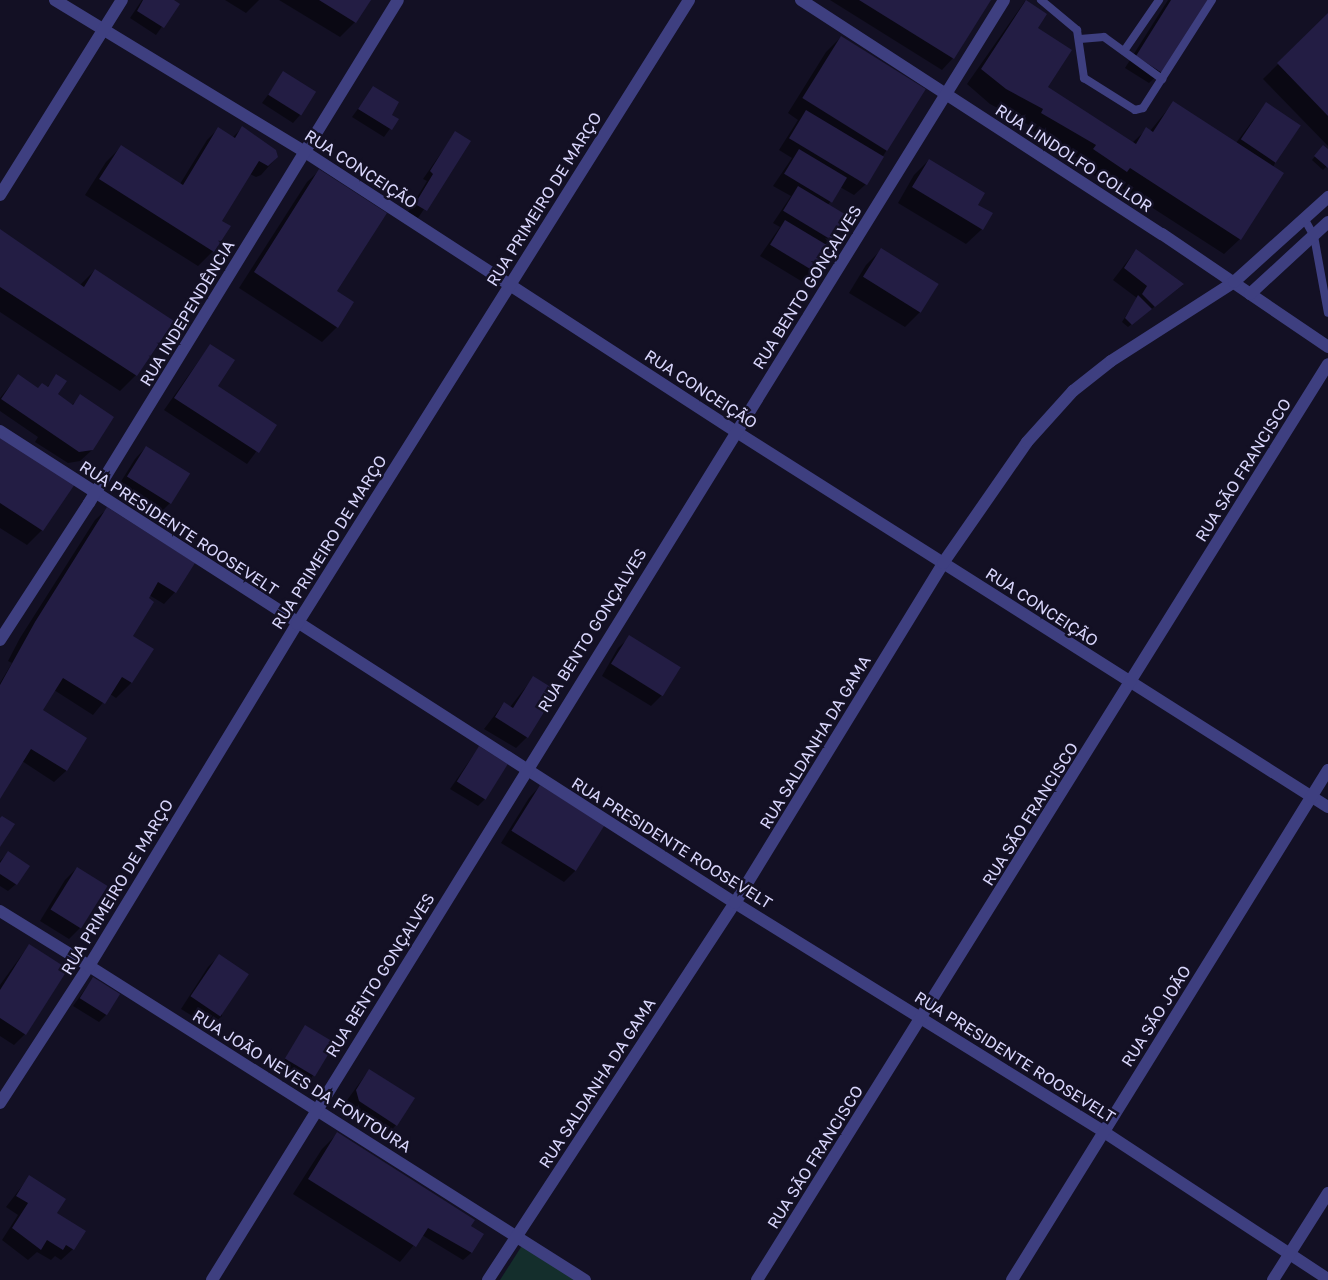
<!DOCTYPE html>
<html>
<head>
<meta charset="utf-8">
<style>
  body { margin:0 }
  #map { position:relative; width:1328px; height:1280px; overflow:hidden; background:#131024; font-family:"Golos Text",sans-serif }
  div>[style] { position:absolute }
  .green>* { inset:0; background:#142e2c }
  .shadow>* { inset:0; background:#0007; transform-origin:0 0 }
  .building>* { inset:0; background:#231d44; transform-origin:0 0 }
  .service>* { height:8px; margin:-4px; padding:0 4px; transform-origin:4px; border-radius:4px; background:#3e3f80 }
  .minor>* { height:12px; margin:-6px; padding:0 6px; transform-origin:6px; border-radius:6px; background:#3e3f80 }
  .tertiary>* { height:12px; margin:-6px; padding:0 6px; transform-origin:6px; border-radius:6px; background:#3e3f80 }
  span { translate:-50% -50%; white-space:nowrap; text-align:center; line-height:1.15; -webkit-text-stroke:5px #131024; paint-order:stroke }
  .street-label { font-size:16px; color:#d9d6fc }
</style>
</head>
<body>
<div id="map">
  <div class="green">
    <i style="clip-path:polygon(523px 1244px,579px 1280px,500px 1280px)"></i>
  </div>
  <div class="shadow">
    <i style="clip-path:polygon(142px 0,172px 0,178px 4px,156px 35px,130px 18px)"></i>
    <i style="clip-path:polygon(225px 0,259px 0,246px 13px)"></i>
    <i style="clip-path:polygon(279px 0,369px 0,355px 22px,340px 37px)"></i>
    <i style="clip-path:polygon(830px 0,989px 0,953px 58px,942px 70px)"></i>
    <i style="clip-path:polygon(1168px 0,1206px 0,1161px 72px,1149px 83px,1125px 68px)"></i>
    <i style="clip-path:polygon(1025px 1px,1046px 88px,1132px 143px,1147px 129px,1150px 131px,1173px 103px,1236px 143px,1266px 103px,1275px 163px,1240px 239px,1224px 254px,1114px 183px,1111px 186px,1078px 165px,1081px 160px,1027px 128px,1029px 125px,990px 104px,967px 84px)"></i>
    <i style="clip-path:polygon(1328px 15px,1328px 146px,1263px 79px)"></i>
    <i style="clip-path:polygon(841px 37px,924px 89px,866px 184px,854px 195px,840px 187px,828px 205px,845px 216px,825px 245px,831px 249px,806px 284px,760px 256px,780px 227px,773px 223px,791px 196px,773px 186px,792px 158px,779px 150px,798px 120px,788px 113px,826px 52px)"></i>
    <i style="clip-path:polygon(284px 73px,300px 115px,293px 123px,262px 103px)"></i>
    <i style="clip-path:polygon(373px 88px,390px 115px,397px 119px,384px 137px,352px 117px)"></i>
    <i style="clip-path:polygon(242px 128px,277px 157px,261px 175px,256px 177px,250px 174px,221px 221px,213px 251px,198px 266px,85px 195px,106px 162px,121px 147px,180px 184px,207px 140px,218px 129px,232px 138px)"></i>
    <i style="clip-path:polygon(455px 133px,469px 142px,418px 218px,408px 212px,427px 181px,423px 179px)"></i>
    <i style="clip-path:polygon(1320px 150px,1328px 151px,1328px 165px,1323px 170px,1312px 160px)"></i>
    <i style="clip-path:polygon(929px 160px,976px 205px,982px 229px,966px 244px,898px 203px,914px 175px)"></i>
    <i style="clip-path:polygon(319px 171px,335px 291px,337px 327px,322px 342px,239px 288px,307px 182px)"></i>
    <i style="clip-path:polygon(0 231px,80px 285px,95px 270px,172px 321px,136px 375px,120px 391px,0 312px)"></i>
    <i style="clip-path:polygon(881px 250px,920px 312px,905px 327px,849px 293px,866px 265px)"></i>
    <i style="clip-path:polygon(1136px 250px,1183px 285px,1128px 327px,1122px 322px,1137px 298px,1113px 280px)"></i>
    <i style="clip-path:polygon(210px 345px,216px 386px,276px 425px,247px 464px,164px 410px)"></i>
    <i style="clip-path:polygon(18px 376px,37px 389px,47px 387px,57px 376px,57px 395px,72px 405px,81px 396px,92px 450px,80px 461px,68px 463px,35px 442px,38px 437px,0 411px,0 398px)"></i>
    <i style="clip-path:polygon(0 437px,42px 530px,27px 545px,0 528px)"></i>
    <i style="clip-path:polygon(146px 447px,188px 473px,170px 503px,159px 514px,117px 488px,135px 459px)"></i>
    <i style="clip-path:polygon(107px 509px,175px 592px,164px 604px,149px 595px,131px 636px,152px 649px,131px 683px,116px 698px,110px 694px,93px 715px,54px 690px,41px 711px,85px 738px,66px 771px,54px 782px,22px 761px,0 797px,0 683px,12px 663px,8px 661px,20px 638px,95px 520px)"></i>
    <i style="clip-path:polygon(630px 637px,662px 695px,651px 706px,602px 676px,618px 648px)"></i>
    <i style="clip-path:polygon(533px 678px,527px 737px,516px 748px,484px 729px,504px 703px,510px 707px)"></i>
    <i style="clip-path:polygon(479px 747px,485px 799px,478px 806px,450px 789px)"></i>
    <i style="clip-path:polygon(540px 786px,575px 871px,564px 882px,501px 843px,529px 798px)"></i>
    <i style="clip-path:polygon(8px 853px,16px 884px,8px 891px,0 886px,0 861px)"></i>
    <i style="clip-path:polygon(77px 868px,80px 928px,69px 939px,40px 921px,65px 880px)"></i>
    <i style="clip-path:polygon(29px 945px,25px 1034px,14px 1045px,0 1036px,0 985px)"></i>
    <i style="clip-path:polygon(219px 956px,222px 1016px,210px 1027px,181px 1009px,208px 967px)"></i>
    <i style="clip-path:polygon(93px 978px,106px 1015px,99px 1022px,73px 1006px)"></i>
    <i style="left:306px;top:1026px;width:32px;height:49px;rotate:32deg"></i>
    <i style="clip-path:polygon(369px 1070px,396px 1125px,385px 1137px,348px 1113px,345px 1103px)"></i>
    <i style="clip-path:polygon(337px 1134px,482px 1234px,471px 1253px,463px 1260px,422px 1235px,400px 1262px,293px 1194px,322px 1149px)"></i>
    <i style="clip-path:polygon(29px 1177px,55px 1213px,73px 1249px,61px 1260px,55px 1256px,51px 1260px,37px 1252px,28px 1260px,2px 1240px,18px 1215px,6px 1207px)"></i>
  </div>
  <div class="building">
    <i style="clip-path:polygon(143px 0,174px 0,180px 4px,164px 28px,137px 11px)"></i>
    <i style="clip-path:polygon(319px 0,371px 0,356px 23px)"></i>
    <i style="clip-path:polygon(859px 0,991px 0,954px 59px)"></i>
    <i style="clip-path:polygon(1026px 0,1047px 14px,1038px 28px,1072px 50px,1048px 87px,1136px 144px,1146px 127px,1153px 132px,1173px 101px,1284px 173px,1241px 240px,1130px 168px,1127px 172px,1093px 149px,1096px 145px,1041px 113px,1043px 109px,1006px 89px,981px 69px)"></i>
    <i style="clip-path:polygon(1171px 0,1208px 0,1162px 73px,1136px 56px)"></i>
    <i style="clip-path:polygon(1328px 13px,1328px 116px,1277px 63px)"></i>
    <i style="left:841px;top:36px;width:100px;height:73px;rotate:32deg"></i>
    <i style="left:283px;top:71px;width:39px;height:28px;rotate:32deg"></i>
    <i style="clip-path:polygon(373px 86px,399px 102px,392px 115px,399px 119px,392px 130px,358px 109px)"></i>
    <i style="left:1266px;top:102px;width:42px;height:45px;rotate:34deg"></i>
    <i style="left:806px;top:110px;width:91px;height:33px;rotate:31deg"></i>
    <i style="clip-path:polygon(242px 126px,276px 150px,278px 157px,268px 166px,259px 161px,222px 221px,231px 226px,214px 252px,99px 179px,121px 145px,183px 185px,218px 127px,235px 138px)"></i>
    <i style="clip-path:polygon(455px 131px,471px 141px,427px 211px,415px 204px,433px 174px,430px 171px)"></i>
    <i style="clip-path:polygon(1323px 145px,1328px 149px,1328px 168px,1314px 156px)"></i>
    <i style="left:799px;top:149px;width:56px;height:29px;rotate:31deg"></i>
    <i style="clip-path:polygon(929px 159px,985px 193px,978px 205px,993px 213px,983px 230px,912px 187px)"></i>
    <i style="clip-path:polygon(319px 169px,387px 213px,337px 291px,354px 302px,338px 328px,254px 272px)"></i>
    <i style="left:798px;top:186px;width:56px;height:29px;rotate:31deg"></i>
    <i style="left:785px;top:220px;width:56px;height:29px;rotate:31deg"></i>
    <i style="clip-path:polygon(0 229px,84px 287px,95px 269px,174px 321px,137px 376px,0 287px)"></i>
    <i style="left:881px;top:248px;width:68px;height:34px;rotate:32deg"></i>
    <i style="clip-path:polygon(1136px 249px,1184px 284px,1155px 307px,1142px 294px,1147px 286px,1124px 268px)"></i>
    <i style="clip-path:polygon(1138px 295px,1152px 309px,1132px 325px,1125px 318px)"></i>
    <i style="clip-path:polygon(210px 344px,235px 360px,218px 386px,277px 425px,259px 453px,174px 398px)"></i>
    <i style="clip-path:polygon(18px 374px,38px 388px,42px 383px,48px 387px,56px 374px,67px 381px,58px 394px,73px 405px,80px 394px,114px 417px,93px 450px,79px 452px,1px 399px)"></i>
    <i style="clip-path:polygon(0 435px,75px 484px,43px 531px,0 503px)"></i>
    <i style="left:146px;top:446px;width:52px;height:36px;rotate:32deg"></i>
    <i style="clip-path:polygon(107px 507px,195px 563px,176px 593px,158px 582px,149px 598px,154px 602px,133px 636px,154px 649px,132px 683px,122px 677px,105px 704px,63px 678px,43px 710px,87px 738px,67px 771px,31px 749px,0 799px,0 685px,35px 622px)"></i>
    <i style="left:629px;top:635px;width:61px;height:34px;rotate:32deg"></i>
    <i style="clip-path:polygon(533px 676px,557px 691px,528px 738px,495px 717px,504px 702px,513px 708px)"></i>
    <i style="left:479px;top:746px;width:34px;height:42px;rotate:32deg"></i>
    <i style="left:540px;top:785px;width:76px;height:54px;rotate:32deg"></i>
    <i style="clip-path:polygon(2px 816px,15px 824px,0 847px,0 818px)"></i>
    <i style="clip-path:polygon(8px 851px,30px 866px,17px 885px,0 874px,0 863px)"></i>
    <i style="left:77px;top:867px;width:36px;height:50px;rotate:32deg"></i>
    <i style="clip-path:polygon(29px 944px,68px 969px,26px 1035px,0 1018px,0 990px)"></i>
    <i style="left:219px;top:954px;width:36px;height:51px;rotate:34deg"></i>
    <i style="left:93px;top:977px;width:32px;height:25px;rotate:32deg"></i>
    <i style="left:305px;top:1025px;width:35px;height:39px;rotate:31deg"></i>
    <i style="clip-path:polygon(369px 1069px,415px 1098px,397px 1126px,359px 1101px,356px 1090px)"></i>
    <i style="clip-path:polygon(337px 1132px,475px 1220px,471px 1226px,484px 1234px,472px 1253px,428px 1228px,416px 1247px,308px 1179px)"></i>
    <i style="clip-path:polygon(29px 1175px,66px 1199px,57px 1213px,86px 1231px,74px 1250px,66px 1245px,63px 1250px,47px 1240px,41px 1250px,12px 1228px,28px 1203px,16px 1196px)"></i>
  </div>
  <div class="service">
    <i style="left:1041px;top:0;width:47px;rotate:39.8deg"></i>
    <i style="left:1077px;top:30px;width:49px;rotate:81.7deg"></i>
    <i style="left:1084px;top:78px;width:60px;rotate:32.1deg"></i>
    <i style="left:1135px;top:110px;width:8px;rotate:-14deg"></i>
    <i style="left:1143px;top:108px;width:128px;rotate:-57.4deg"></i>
    <i style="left:1080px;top:39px;width:24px;rotate:-5deg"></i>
    <i style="left:1104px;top:37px;width:72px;rotate:35.9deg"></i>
    <i style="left:1124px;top:51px;width:62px;rotate:-55.5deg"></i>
    <i style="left:1305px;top:220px;width:18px;rotate:61deg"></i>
    <i style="left:1314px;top:236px;width:78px;rotate:79.7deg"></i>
  </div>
  <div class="minor">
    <i style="left:55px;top:0;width:293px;rotate:31.3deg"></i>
    <i style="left:305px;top:152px;width:513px;rotate:32.98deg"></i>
    <i style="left:735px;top:431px;width:702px;rotate:32.38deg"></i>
    <i style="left:801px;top:0;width:430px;rotate:33deg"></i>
    <i style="left:1162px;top:234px;width:201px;rotate:34.2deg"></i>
    <i style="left:0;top:431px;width:874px;rotate:32.71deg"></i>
    <i style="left:735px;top:903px;width:434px;rotate:31.8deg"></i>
    <i style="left:1104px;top:1132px;width:268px;rotate:33.3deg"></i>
    <i style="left:0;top:911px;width:105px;rotate:31.7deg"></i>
    <i style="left:757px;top:1280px;width:1079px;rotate:-58.06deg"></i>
    <i style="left:1012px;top:1280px;width:600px;rotate:-58.22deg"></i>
    <i style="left:1273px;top:1280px;width:103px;rotate:-57.7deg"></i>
  </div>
  <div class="tertiary">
    <i style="left:0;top:195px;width:230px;rotate:-58deg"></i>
    <i style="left:1250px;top:294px;width:106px;rotate:-42.7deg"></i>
    <i style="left:0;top:640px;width:163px;rotate:-57deg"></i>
    <i style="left:89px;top:503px;width:590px;rotate:-58.44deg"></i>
    <i style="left:89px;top:966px;width:587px;rotate:32.34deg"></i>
    <i style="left:0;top:1103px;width:163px;rotate:-57deg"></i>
    <i style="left:89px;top:966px;width:400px;rotate:-58.7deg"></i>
    <i style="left:297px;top:624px;width:737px;rotate:-57.86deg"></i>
    <i style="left:212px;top:1280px;width:1505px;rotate:-58.25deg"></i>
    <i style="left:488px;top:1280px;width:451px;rotate:-56.8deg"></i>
    <i style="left:735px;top:903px;width:399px;rotate:-58.5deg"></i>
    <i style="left:943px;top:563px;width:147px;rotate:-55.2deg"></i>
    <i style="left:1027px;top:442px;width:69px;rotate:-48deg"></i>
    <i style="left:1073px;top:391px;width:48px;rotate:-38.3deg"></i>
    <i style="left:1111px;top:361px;width:146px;rotate:-32.7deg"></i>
    <i style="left:1234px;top:282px;width:127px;rotate:-42.1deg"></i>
  </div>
  <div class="street-label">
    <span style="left:1074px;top:158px;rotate:33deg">RUA LINDOLFO COLLOR</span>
    <span style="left:361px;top:169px;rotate:33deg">RUA CONCEIÇÃO</span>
    <span style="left:544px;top:199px;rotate:-58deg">RUA PRIMEIRO DE MARÇO</span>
    <span style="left:807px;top:287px;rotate:-58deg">RUA BENTO GONÇALVES</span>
    <span style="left:187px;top:313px;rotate:-59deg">RUA INDEPENDÊNCIA</span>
    <span style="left:701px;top:389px;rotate:33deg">RUA CONCEIÇÃO</span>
    <span style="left:1243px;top:470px;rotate:-58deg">RUA SÃO FRANCISCO</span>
    <span style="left:179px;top:528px;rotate:33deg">RUA PRESIDENTE ROOSEVELT</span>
    <span style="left:329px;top:542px;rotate:-58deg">RUA PRIMEIRO DE MARÇO</span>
    <span style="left:1042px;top:607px;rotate:33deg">RUA CONCEIÇÃO</span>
    <span style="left:592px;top:630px;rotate:-58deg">RUA BENTO GONÇALVES</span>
    <span style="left:815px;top:742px;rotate:-59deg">RUA SALDANHA DA GAMA</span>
    <span style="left:1030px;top:814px;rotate:-58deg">RUA SÃO FRANCISCO</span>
    <span style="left:672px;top:843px;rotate:32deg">RUA PRESIDENTE ROOSEVELT</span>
    <span style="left:117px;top:887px;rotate:-59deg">RUA PRIMEIRO DE MARÇO</span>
    <span style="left:380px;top:975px;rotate:-58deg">RUA BENTO GONÇALVES</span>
    <span style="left:1156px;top:1016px;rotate:-58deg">RUA SÃO JOÃO</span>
    <span style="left:1015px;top:1057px;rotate:32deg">RUA PRESIDENTE ROOSEVELT</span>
    <span style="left:302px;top:1081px;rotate:32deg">RUA JOÃO NEVES DA FONTOURA</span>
    <span style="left:597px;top:1083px;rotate:-57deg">RUA SALDANHA DA GAMA</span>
    <span style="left:815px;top:1157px;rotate:-58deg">RUA SÃO FRANCISCO</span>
  </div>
</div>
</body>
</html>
